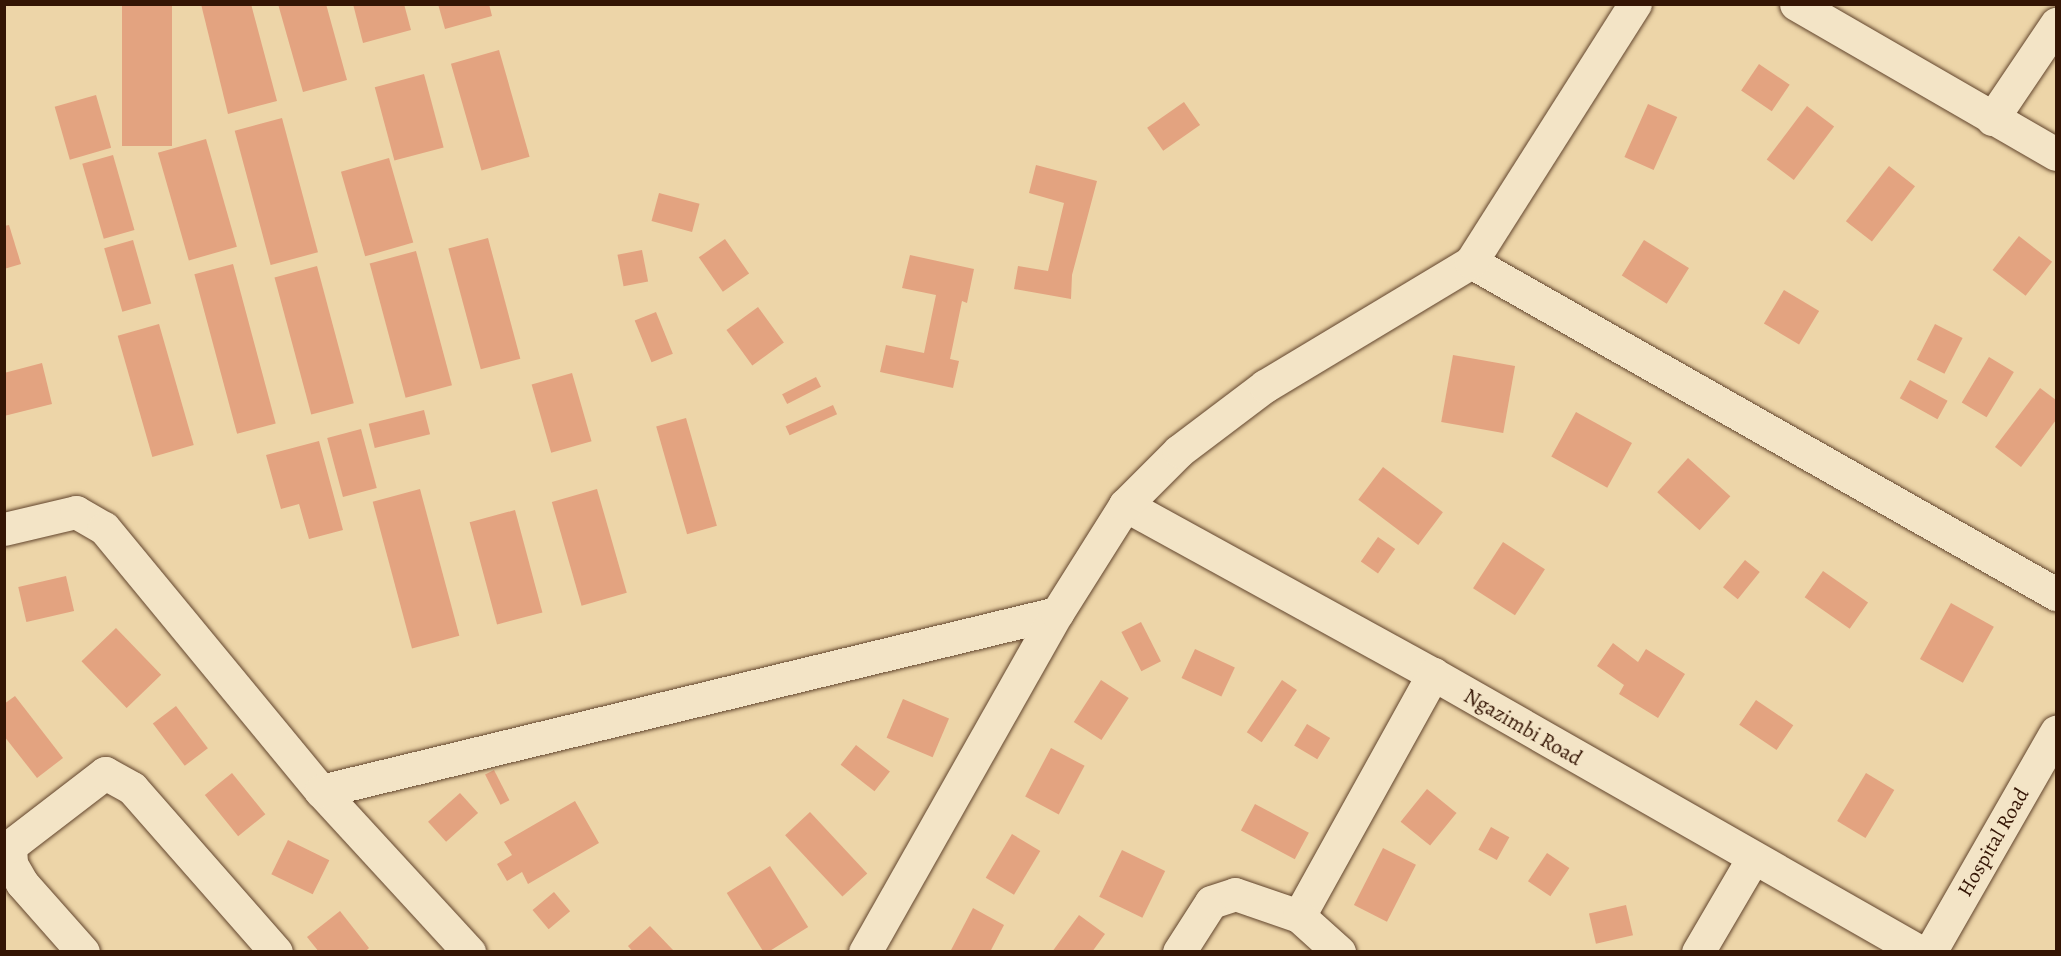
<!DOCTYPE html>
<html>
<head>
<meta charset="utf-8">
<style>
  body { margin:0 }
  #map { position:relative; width:2061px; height:956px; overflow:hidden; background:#edd5a8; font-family:Alegreya,serif }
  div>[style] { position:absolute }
  .building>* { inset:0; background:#e3a380; transform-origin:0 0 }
  .roads { filter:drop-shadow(0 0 2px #62452d) drop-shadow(0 0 2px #62452d) }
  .minor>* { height:33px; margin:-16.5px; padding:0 16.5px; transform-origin:16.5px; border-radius:16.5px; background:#f3e4c6 }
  span { translate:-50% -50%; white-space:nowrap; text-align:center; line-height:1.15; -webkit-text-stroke:5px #f3e4c6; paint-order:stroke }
  .street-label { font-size:21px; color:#341504 }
  .frame { position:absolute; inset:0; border:6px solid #341504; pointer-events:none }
</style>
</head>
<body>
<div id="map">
  <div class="building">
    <i style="left:122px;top:4px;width:50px;height:142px"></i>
    <i style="clip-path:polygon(201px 4px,251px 4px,277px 101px,228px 114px)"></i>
    <i style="clip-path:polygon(278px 4px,326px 4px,347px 80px,303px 92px)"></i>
    <i style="clip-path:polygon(353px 4px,404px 4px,411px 30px,363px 43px)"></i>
    <i style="clip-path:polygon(438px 4px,489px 4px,492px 16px,445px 29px)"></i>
    <i style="left:499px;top:50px;width:111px;height:50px;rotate:74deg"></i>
    <i style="left:1759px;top:64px;width:37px;height:32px;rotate:34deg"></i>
    <i style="left:424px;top:74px;width:76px;height:51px;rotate:75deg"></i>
    <i style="left:96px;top:95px;width:55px;height:43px;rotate:74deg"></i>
    <i style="left:1184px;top:102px;width:28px;height:45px;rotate:55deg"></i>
    <i style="left:1648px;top:104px;width:32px;height:58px;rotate:24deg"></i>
    <i style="left:1807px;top:106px;width:34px;height:67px;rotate:37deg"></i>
    <i style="left:282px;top:118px;width:139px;height:49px;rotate:75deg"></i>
    <i style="left:206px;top:139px;width:112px;height:50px;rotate:74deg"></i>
    <i style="left:113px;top:155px;width:78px;height:32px;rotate:74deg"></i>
    <i style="left:389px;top:158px;width:88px;height:50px;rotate:74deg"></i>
    <i style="clip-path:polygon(1036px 165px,1097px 181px,1072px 275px,1071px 299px,1014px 289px,1018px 266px,1048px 271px,1064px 203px,1029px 193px)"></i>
    <i style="left:1889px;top:166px;width:33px;height:70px;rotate:38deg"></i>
    <i style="left:659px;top:193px;width:42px;height:29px;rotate:15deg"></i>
    <i style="clip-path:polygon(9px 225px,21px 264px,4px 269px,4px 226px)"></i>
    <i style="left:2019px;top:236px;width:42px;height:43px;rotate:38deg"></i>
    <i style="left:488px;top:238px;width:125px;height:41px;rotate:75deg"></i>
    <i style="left:725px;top:239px;width:42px;height:32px;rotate:55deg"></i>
    <i style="left:133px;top:240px;width:66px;height:30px;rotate:74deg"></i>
    <i style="left:1644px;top:240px;width:53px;height:42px;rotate:32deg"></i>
    <i style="left:642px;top:250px;width:32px;height:25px;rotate:79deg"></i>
    <i style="left:416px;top:251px;width:139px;height:48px;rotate:75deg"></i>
    <i style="clip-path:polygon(910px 255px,974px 269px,967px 303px,962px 301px,950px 359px,959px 361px,953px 388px,880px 372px,886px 345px,924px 353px,936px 295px,902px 288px)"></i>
    <i style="left:233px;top:264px;width:165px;height:40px;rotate:75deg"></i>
    <i style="left:317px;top:266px;width:142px;height:44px;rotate:75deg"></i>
    <i style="left:1784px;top:290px;width:41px;height:39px;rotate:31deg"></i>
    <i style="left:758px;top:307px;width:44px;height:39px;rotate:54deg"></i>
    <i style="left:656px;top:312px;width:45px;height:23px;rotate:68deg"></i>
    <i style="left:159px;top:324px;width:126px;height:43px;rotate:74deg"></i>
    <i style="left:1935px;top:324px;width:31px;height:40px;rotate:27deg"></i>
    <i style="left:1453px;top:355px;width:63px;height:68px;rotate:10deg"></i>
    <i style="left:1989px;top:357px;width:29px;height:53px;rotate:31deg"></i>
    <i style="clip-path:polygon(42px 363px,52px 404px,4px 416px,4px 373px)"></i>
    <i style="left:572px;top:373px;width:71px;height:42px;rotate:74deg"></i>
    <i style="left:816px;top:377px;width:11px;height:38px;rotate:63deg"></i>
    <i style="left:1910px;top:380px;width:43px;height:21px;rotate:29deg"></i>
    <i style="clip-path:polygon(2040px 388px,2056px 400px,2056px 420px,2021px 467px,1995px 447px)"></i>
    <i style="left:833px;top:405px;width:10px;height:52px;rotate:66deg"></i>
    <i style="left:424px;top:410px;width:25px;height:57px;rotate:76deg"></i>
    <i style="left:1576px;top:412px;width:64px;height:51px;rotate:29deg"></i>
    <i style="left:686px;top:418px;width:112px;height:31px;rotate:74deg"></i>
    <i style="left:361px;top:429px;width:61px;height:35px;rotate:75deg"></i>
    <i style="clip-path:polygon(319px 441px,343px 530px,309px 539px,299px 504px,281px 509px,266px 455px)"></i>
    <i style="left:1688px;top:458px;width:57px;height:46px;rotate:42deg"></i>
    <i style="left:1383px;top:467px;width:75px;height:41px;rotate:37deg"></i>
    <i style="left:420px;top:489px;width:152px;height:49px;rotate:75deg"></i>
    <i style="left:597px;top:489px;width:108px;height:47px;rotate:74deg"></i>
    <i style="left:515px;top:510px;width:106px;height:47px;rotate:75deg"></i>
    <i style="left:1378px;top:537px;width:21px;height:30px;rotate:35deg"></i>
    <i style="left:1503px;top:542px;width:50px;height:55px;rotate:33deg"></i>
    <i style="left:1745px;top:560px;width:19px;height:35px;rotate:39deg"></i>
    <i style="left:1823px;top:571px;width:55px;height:32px;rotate:35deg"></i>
    <i style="left:66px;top:576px;width:36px;height:49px;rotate:77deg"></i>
    <i style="left:1951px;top:603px;width:49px;height:64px;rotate:29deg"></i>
    <i style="left:1141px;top:622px;width:44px;height:22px;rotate:63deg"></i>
    <i style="left:116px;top:628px;width:65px;height:48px;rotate:46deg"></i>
    <i style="clip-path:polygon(1613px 643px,1638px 662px,1646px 649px,1685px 674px,1658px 718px,1619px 694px,1624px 685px,1597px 666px)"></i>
    <i style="left:1195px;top:649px;width:44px;height:32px;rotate:25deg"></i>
    <i style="left:1101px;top:680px;width:33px;height:50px;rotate:33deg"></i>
    <i style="left:1282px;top:680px;width:18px;height:63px;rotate:34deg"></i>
    <i style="clip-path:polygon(15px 696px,63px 758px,37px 778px,4px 736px,4px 704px)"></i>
    <i style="left:903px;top:699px;width:50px;height:42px;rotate:23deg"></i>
    <i style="left:1756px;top:700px;width:45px;height:30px;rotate:34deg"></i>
    <i style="left:176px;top:706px;width:53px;height:29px;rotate:53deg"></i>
    <i style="left:1307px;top:724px;width:27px;height:25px;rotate:31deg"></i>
    <i style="left:856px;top:745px;width:43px;height:25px;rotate:38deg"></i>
    <i style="left:1051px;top:748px;width:38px;height:55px;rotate:28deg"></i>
    <i style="left:494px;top:770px;width:34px;height:10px;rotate:63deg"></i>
    <i style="left:232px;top:773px;width:53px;height:35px;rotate:51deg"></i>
    <i style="left:1866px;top:773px;width:33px;height:56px;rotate:31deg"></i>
    <i style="left:1427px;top:789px;width:38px;height:42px;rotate:39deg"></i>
    <i style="left:460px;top:793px;width:27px;height:43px;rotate:48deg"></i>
    <i style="clip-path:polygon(575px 801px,599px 843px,528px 884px,522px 872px,507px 881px,497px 864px,512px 855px,504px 842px)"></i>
    <i style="left:1255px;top:804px;width:61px;height:30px;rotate:28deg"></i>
    <i style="left:810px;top:812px;width:84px;height:34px;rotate:47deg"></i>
    <i style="left:1491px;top:827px;width:21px;height:26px;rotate:29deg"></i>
    <i style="left:1012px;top:834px;width:33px;height:51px;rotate:31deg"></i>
    <i style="left:288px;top:840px;width:46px;height:38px;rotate:26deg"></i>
    <i style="left:1383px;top:848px;width:37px;height:64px;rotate:27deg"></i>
    <i style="left:1122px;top:850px;width:48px;height:52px;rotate:26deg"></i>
    <i style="left:1547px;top:853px;width:27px;height:34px;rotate:34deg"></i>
    <i style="left:770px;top:866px;width:72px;height:51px;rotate:58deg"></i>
    <i style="left:554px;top:892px;width:25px;height:28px;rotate:50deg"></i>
    <i style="left:1626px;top:905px;width:31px;height:38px;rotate:77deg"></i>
    <i style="clip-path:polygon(973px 908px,1004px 925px,990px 952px,950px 952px)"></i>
    <i style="clip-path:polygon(340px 911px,369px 948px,365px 952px,319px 952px,307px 937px)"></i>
    <i style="clip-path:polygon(1079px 915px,1105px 934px,1092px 952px,1052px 952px)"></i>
    <i style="clip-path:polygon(650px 926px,673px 950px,672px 952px,633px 952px,628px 946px)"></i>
  </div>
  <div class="roads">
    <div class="minor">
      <i style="left:1796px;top:4px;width:300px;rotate:30deg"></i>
      <i style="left:1992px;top:119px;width:115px;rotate:-56deg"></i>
      <i style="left:1471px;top:262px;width:673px;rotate:29.58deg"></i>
      <i style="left:1125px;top:505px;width:351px;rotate:28.8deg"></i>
      <i style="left:1433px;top:674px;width:561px;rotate:29.72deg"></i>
      <i style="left:4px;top:529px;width:74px;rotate:-13.3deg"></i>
      <i style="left:76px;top:512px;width:32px;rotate:30deg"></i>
      <i style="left:104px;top:528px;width:341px;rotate:50.5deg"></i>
      <i style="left:321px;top:791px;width:219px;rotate:47.4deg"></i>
      <i style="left:321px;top:791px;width:757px;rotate:-13.6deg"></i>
      <i style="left:1299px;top:916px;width:277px;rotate:-61deg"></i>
      <i style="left:83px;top:952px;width:92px;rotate:-131.5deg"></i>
      <i style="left:22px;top:883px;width:22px;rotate:-120deg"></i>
      <i style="left:11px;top:864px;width:18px;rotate:-93deg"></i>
      <i style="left:10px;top:846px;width:120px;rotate:-37.5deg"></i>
      <i style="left:105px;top:773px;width:31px;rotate:29deg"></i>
      <i style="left:132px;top:788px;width:218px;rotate:48.7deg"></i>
      <i style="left:865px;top:952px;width:390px;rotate:-60.5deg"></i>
      <i style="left:1057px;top:613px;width:128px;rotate:-57.8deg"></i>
      <i style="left:1125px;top:505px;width:76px;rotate:-45deg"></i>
      <i style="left:1179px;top:451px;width:108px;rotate:-37.1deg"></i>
      <i style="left:1265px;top:386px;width:240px;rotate:-31deg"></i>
      <i style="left:1471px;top:262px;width:306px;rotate:-57.6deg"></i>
      <i style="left:1179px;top:952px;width:59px;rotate:-57.4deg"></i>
      <i style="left:1211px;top:902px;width:25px;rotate:-18deg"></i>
      <i style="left:1235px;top:894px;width:68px;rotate:19deg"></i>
      <i style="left:1299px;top:916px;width:54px;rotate:42deg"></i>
      <i style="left:1698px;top:952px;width:107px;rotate:-59.6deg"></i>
      <i style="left:1930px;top:952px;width:254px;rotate:-60.2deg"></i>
    </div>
  </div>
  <div class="street-label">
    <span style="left:1523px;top:727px;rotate:30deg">Ngazimbi Road</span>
    <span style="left:1993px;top:842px;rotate:-60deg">Hospital Road</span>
  </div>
  <div class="frame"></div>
</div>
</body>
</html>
